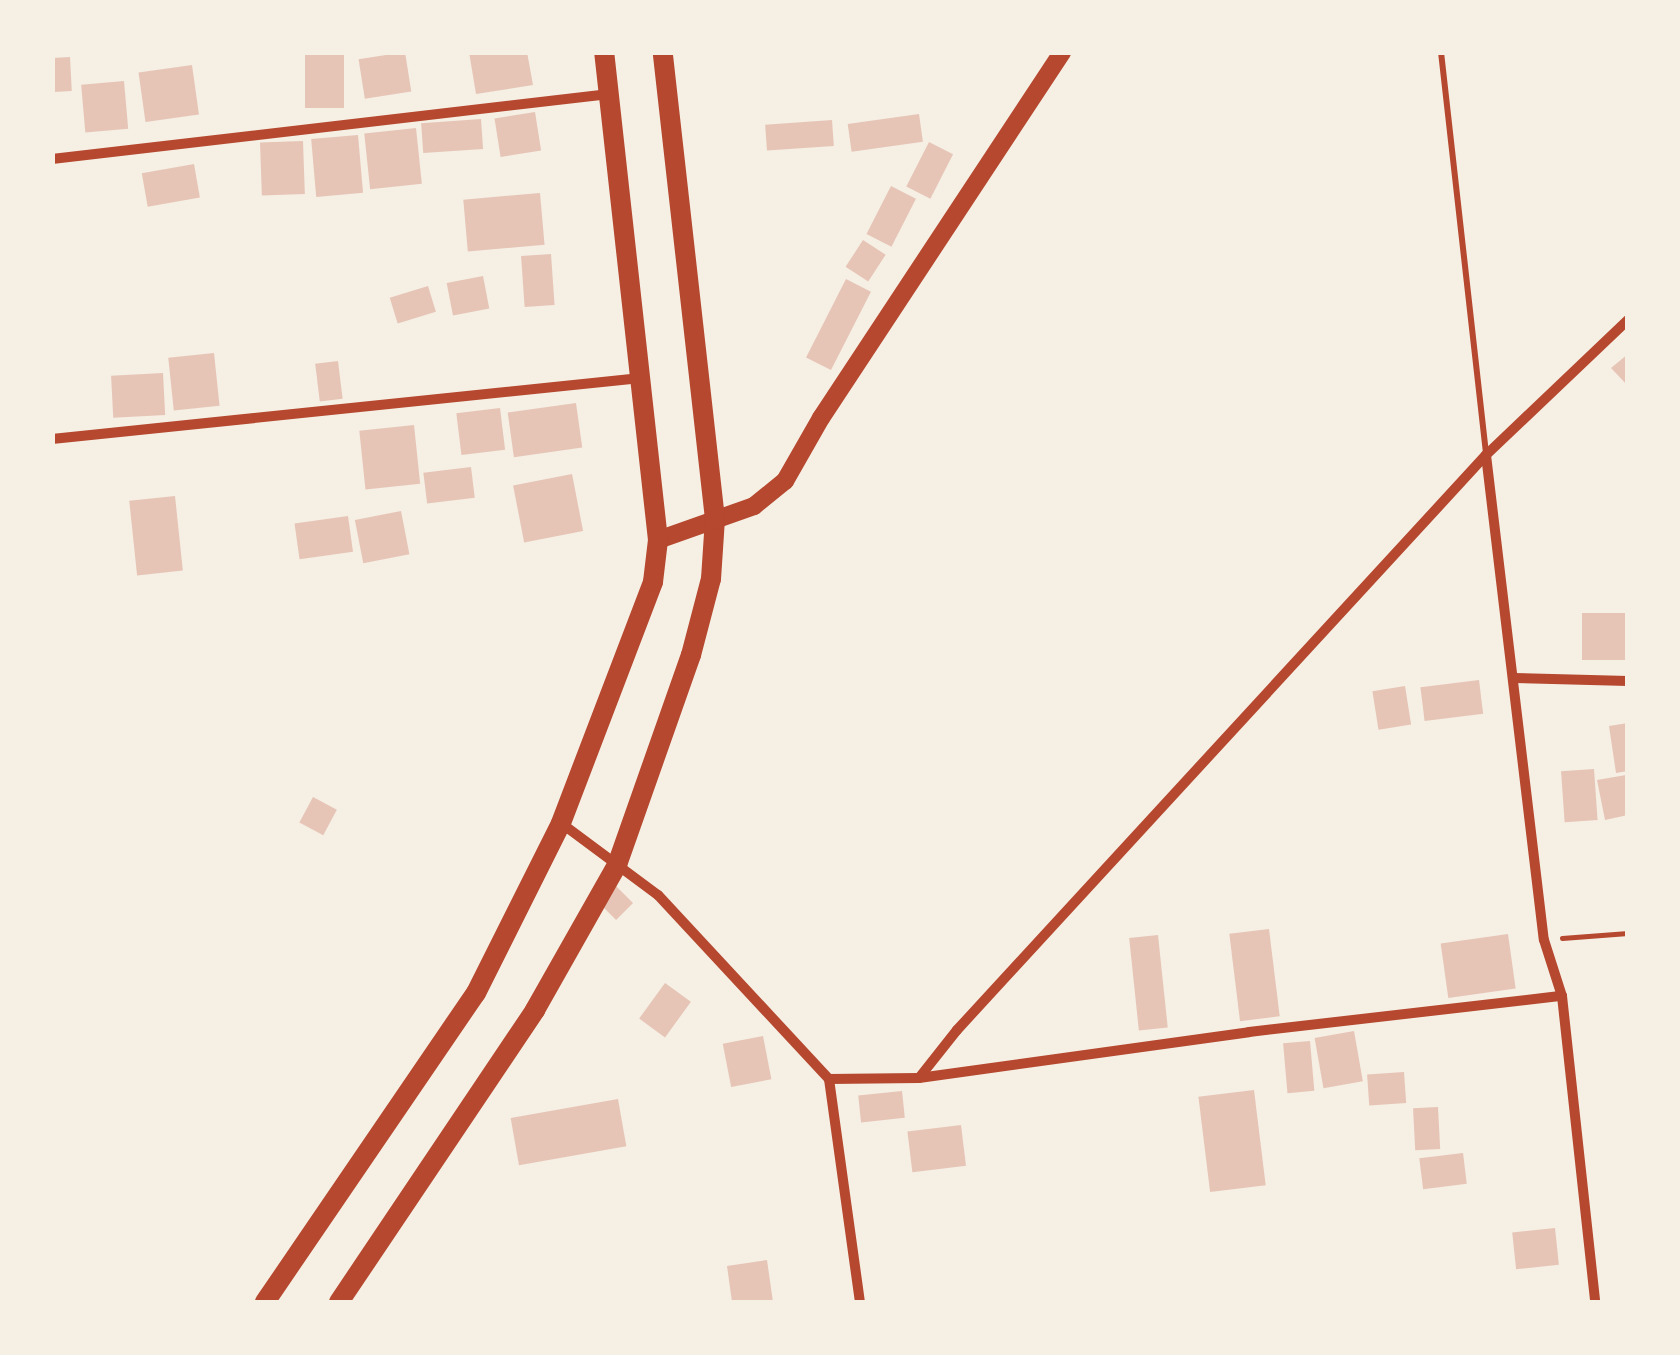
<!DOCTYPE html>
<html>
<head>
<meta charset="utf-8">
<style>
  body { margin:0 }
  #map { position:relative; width:1680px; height:1355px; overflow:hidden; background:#f6efe4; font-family:"Open Sans",sans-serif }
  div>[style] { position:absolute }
  .building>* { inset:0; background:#e6c5b7; transform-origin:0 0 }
  .path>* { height:5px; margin:-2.5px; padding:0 2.5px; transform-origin:2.5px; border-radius:2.5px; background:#b5482f }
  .service>* { height:6px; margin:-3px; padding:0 3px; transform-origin:3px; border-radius:3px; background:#b5482f }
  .minor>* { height:10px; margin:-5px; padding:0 5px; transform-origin:5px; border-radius:5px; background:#b5482f }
  .tertiary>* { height:18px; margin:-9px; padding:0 9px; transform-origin:9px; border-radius:9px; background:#b5482f }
  .primary>* { height:20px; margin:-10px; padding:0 10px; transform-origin:10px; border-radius:10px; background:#b5482f }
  span { translate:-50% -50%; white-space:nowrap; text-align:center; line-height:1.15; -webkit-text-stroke:9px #f6efe4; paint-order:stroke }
  .frame { position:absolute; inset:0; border:55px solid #f6efe4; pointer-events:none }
</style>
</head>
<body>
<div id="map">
  <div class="building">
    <i style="left:305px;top:52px;width:39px;height:56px"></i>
    <i style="left:405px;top:52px;width:40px;height:47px;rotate:81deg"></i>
    <i style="clip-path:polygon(469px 52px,527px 52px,533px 85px,476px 94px)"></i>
    <i style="left:70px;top:57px;width:34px;height:18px;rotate:87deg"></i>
    <i style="left:192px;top:65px;width:50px;height:54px;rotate:82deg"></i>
    <i style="left:124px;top:81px;width:48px;height:43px;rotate:85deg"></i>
    <i style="left:535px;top:112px;width:39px;height:41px;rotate:81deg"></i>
    <i style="left:919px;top:114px;width:28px;height:72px;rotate:82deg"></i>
    <i style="left:481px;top:119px;width:30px;height:60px;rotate:86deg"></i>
    <i style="left:832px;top:120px;width:26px;height:67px;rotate:86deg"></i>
    <i style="left:416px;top:128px;width:56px;height:52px;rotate:84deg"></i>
    <i style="left:358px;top:135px;width:58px;height:47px;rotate:85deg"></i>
    <i style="left:303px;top:141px;width:53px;height:43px;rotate:88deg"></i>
    <i style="left:929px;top:142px;width:27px;height:50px;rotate:27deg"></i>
    <i style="left:194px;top:164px;width:34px;height:53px;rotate:80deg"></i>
    <i style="left:891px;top:186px;width:28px;height:54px;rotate:27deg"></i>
    <i style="left:540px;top:193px;width:52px;height:77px;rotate:85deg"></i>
    <i style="left:863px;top:240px;width:27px;height:32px;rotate:33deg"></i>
    <i style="left:551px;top:254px;width:51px;height:30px;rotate:86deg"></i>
    <i style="left:483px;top:276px;width:33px;height:37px;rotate:79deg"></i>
    <i style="left:846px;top:279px;width:28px;height:88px;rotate:27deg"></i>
    <i style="left:428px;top:286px;width:27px;height:40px;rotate:73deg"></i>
    <i style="left:214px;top:353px;width:53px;height:46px;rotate:84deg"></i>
    <i style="clip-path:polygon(1628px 354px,1628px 386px,1611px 368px)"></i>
    <i style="left:338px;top:361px;width:38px;height:23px;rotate:83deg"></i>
    <i style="left:163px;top:373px;width:42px;height:52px;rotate:87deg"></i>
    <i style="left:576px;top:403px;width:45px;height:69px;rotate:82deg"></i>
    <i style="left:500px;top:408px;width:42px;height:44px;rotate:83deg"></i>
    <i style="left:414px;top:425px;width:59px;height:55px;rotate:84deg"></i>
    <i style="left:471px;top:467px;width:31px;height:48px;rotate:83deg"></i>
    <i style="left:572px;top:474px;width:58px;height:60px;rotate:79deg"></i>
    <i style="left:175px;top:496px;width:75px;height:46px;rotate:84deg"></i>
    <i style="left:401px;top:511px;width:44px;height:47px;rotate:79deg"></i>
    <i style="left:348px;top:516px;width:36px;height:54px;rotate:82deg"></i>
    <i style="left:1628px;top:613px;width:47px;height:46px;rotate:90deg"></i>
    <i style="left:1479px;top:680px;width:34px;height:59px;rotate:83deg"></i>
    <i style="left:1405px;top:686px;width:39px;height:33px;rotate:81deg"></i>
    <i style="clip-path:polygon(1628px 723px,1628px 771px,1616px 773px,1609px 726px)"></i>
    <i style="left:1594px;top:769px;width:51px;height:33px;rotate:86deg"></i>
    <i style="clip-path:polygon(1626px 775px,1628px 815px,1605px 820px,1597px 780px)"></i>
    <i style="left:313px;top:797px;width:27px;height:29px;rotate:28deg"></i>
    <i style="left:609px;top:879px;width:34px;height:24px;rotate:45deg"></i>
    <i style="left:1269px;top:929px;width:88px;height:40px;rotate:83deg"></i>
    <i style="left:1508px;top:934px;width:55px;height:68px;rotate:82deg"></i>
    <i style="left:1158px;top:935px;width:93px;height:29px;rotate:84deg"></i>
    <i style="left:665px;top:983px;width:32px;height:44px;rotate:36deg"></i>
    <i style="left:1354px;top:1031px;width:51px;height:40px;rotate:80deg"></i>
    <i style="left:763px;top:1036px;width:44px;height:41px;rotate:79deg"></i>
    <i style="left:1310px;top:1041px;width:50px;height:27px;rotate:85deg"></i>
    <i style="left:1404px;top:1072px;width:31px;height:37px;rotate:86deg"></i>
    <i style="left:1254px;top:1090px;width:96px;height:56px;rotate:83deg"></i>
    <i style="left:902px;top:1091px;width:27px;height:44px;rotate:84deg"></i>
    <i style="left:618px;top:1099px;width:48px;height:109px;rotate:80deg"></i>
    <i style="left:1438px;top:1107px;width:42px;height:25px;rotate:87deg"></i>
    <i style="left:961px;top:1125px;width:41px;height:54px;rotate:83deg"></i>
    <i style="left:1463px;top:1153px;width:31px;height:44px;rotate:83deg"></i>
    <i style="left:1555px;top:1228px;width:37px;height:43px;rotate:84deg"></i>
    <i style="clip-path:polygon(767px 1260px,773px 1302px,732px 1302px,727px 1266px)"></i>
  </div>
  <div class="path">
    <i style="left:1562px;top:938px;width:66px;rotate:-4.3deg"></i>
  </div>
  <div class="service">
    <i style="left:1441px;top:52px;width:405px;rotate:83.6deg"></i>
  </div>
  <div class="minor">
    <i style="left:52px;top:159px;width:561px;rotate:-6.66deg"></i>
    <i style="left:52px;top:439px;width:592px;rotate:-5.91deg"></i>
    <i style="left:1486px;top:455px;width:488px;rotate:83.2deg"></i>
    <i style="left:1544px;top:940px;width:59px;rotate:72.2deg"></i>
    <i style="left:1562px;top:996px;width:308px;rotate:83.8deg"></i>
    <i style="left:1513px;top:678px;width:115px;rotate:1.5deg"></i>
    <i style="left:561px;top:823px;width:121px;rotate:36.6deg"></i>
    <i style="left:658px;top:895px;width:251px;rotate:47.1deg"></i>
    <i style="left:829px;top:1079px;width:90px;rotate:-0.6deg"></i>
    <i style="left:919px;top:1078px;width:333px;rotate:-7.9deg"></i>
    <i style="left:1249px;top:1032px;width:315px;rotate:-6.6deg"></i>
    <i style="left:919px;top:1078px;width:61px;rotate:-51.6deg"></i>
    <i style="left:957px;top:1030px;width:781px;rotate:-47.39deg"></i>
    <i style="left:1486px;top:455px;width:196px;rotate:-43.6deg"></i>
    <i style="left:829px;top:1079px;width:225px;rotate:82.1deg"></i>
  </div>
  <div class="tertiary">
    <i style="left:658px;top:540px;width:102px;rotate:-19.5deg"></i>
    <i style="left:754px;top:506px;width:40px;rotate:-39deg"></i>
    <i style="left:785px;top:481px;width:73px;rotate:-60.3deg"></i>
    <i style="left:821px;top:418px;width:438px;rotate:-56.6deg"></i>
  </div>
  <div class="primary">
    <i style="left:265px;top:1302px;width:374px;rotate:-55.7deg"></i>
    <i style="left:476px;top:993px;width:190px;rotate:-63.4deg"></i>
    <i style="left:561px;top:823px;width:258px;rotate:-69.1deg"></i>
    <i style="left:653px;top:582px;width:42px;rotate:-83.2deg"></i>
    <i style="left:658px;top:540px;width:491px;rotate:-96.3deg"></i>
    <i style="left:339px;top:1302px;width:352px;rotate:-56.1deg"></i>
    <i style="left:535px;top:1010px;width:167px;rotate:-60.5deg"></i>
    <i style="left:617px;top:865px;width:223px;rotate:-70.6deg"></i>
    <i style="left:691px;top:655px;width:79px;rotate:-75.3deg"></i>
    <i style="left:711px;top:579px;width:60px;rotate:-86.2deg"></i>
    <i style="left:715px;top:519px;width:470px;rotate:-96.4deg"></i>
  </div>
  <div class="frame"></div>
</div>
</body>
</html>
